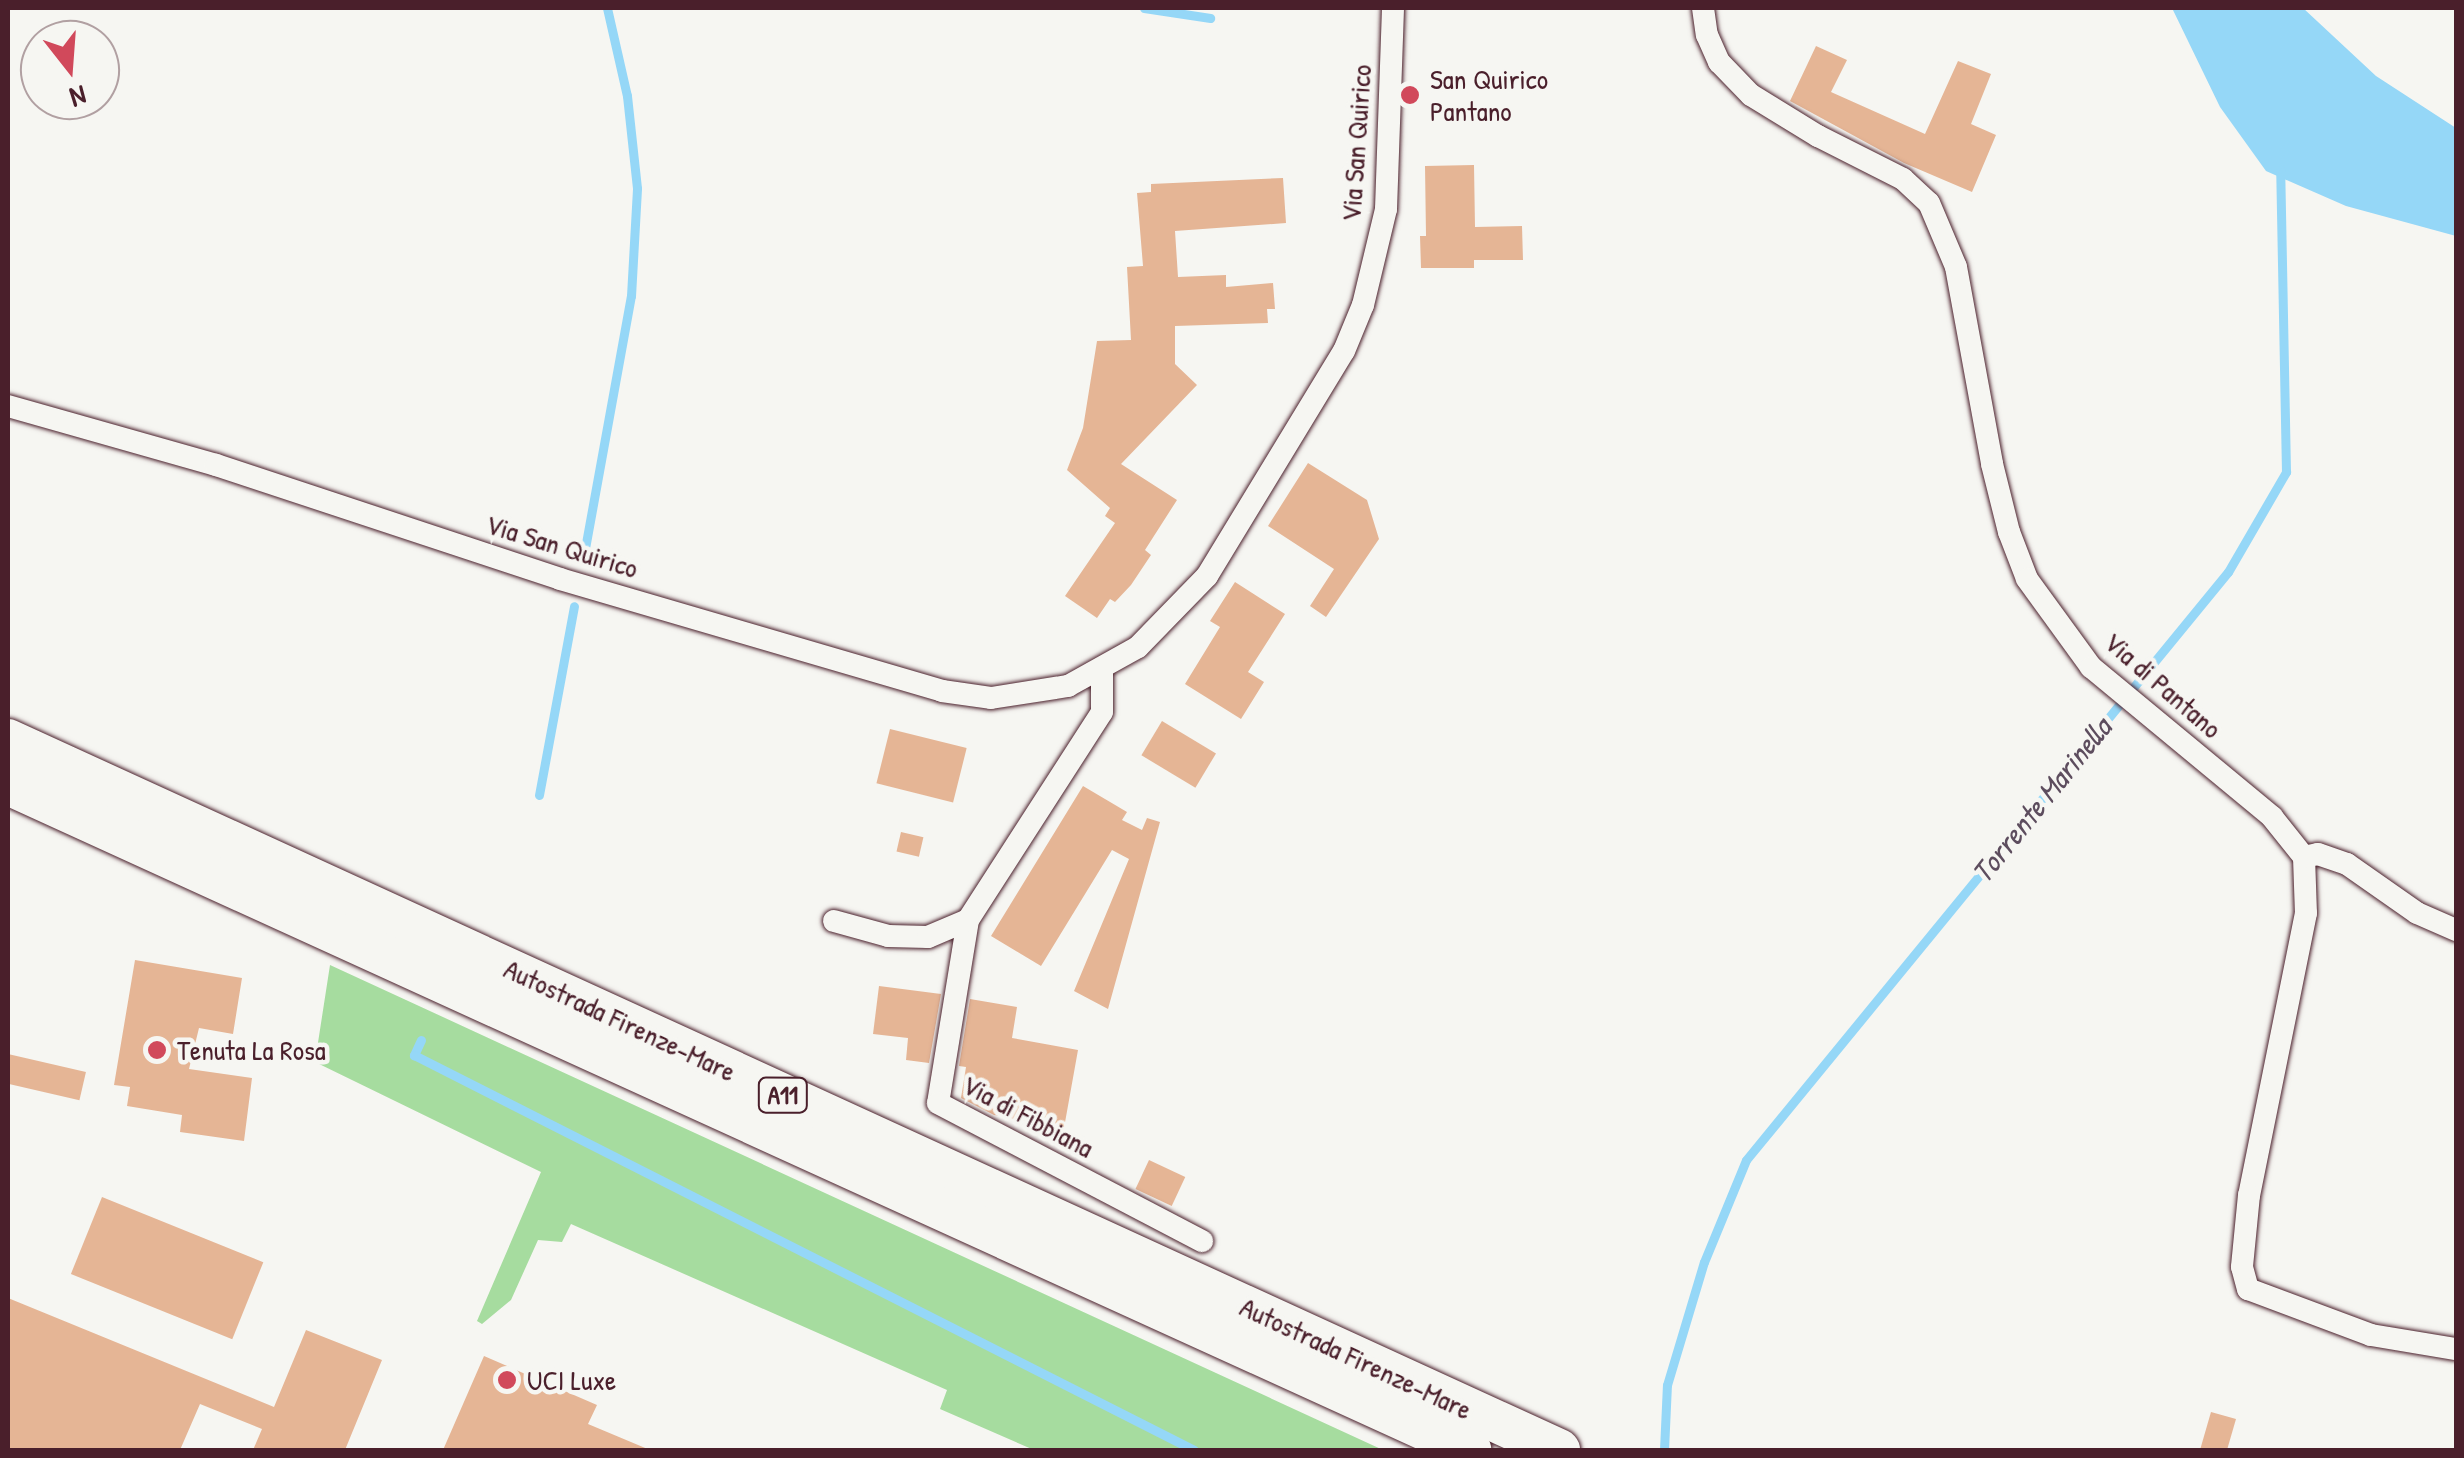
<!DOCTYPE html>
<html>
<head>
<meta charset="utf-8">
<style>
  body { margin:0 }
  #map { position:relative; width:2464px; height:1458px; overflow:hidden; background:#f6f6f2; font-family:"Patrick Hand",sans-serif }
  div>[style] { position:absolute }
  .green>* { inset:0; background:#a6dc9f }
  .water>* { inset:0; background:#95d7f7 }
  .stream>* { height:9px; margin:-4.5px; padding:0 4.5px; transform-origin:4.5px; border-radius:4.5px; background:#95d7f7 }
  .building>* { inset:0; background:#e5b595; transform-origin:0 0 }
  .roads { filter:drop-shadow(0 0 2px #4a1f2b) drop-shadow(0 0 2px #4a1f2b) }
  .minor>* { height:22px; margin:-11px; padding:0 11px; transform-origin:11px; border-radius:11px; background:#f6f6f2 }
  .motorway>* { height:42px; margin:-21px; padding:0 21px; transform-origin:21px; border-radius:21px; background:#f6f6f2 }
  .dots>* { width:28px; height:28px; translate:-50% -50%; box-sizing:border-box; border:5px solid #f6f6f2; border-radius:50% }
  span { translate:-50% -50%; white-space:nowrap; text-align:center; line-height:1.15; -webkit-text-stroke:9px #f6f6f2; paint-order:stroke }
  .shield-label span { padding:2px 8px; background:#f6f6f2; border:2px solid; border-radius:8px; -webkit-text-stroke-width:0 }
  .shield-label { font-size:25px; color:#4a1f2b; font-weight:700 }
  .poi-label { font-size:28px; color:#4a1f2b }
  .left { translate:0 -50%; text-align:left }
  .street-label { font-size:28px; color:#4a1f2b }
  .water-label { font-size:30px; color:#5d4d5e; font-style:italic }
  .frame { position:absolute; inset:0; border:10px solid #4a1f2b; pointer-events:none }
  .north { position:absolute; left:20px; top:20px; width:100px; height:100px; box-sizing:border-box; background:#f6f6f2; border:2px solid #b1a0a2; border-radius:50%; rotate:163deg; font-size:28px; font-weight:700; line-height:40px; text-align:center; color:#4a1f2b }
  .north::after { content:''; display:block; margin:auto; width:35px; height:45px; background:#d1495b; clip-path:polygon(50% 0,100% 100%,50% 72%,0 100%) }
</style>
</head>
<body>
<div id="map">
  <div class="green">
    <i style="clip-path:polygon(330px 965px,1216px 1373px,1383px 1450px,1034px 1450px,940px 1409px,947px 1390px,571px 1224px,562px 1242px,538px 1240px,511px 1300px,482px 1324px,477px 1321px,541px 1172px,315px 1062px)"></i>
  </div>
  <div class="water">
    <i style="clip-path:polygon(2172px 8px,2303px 8px,2376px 76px,2456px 128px,2456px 236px,2346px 206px,2266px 171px,2220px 107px)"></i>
  </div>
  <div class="stream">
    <i style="left:1144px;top:8px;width:67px;rotate:8.6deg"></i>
    <i style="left:584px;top:554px;width:262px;rotate:-79.7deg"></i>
    <i style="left:631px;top:296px;width:108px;rotate:-86.8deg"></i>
    <i style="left:637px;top:188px;width:93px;rotate:-96.2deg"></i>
    <i style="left:627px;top:96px;width:90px;rotate:-102.8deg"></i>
    <i style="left:539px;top:795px;width:192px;rotate:-79.5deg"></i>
    <i style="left:421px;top:1040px;width:17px;rotate:115deg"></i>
    <i style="left:414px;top:1055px;width:874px;rotate:26.86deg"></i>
    <i style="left:1664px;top:1450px;width:65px;rotate:-87.4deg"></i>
    <i style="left:1667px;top:1385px;width:128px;rotate:-73.3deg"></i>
    <i style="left:1704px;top:1262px;width:110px;rotate:-67.6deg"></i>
    <i style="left:1746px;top:1160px;width:760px;rotate:-50.66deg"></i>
    <i style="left:2228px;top:572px;width:116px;rotate:-59.9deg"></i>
    <i style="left:2286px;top:472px;width:302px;rotate:-91.1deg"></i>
  </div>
  <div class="building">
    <i style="clip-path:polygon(1816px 46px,1847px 60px,1831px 92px,1925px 134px,1958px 61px,1991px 74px,1971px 124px,1996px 135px,1972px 192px,1904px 163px,1790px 101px)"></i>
    <i style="clip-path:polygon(1474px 165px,1475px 227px,1522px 226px,1523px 260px,1474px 260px,1474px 268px,1421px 268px,1420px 236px,1426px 236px,1425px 166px)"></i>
    <i style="clip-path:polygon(1283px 178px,1286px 223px,1175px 231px,1178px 277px,1226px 275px,1226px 287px,1273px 283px,1275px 309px,1267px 309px,1268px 323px,1175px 326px,1175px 364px,1197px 385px,1121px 464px,1177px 500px,1145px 550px,1151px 555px,1131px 585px,1115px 602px,1110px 599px,1097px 618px,1065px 596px,1115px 523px,1105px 516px,1110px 508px,1067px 470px,1083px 428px,1097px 341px,1131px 340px,1127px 267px,1143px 266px,1137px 193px,1151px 192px,1151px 184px)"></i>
    <i style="clip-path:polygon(1308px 463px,1367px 500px,1379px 539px,1326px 617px,1310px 606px,1334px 569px,1268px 526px)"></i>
    <i style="clip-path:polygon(1235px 582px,1285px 614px,1248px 672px,1264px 682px,1241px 719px,1185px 684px,1220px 627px,1210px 621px)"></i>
    <i style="left:1162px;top:721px;width:63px;height:40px;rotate:31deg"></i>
    <i style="left:890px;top:729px;width:79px;height:56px;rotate:14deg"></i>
    <i style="clip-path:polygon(1083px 786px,1127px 812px,1122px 820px,1142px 830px,1147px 818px,1160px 822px,1108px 1009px,1074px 991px,1129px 859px,1112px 850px,1041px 966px,991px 936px)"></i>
    <i style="left:901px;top:832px;width:23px;height:20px;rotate:13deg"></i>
    <i style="clip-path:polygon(135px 960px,242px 978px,233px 1034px,199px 1028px,189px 1069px,252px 1078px,244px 1141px,180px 1132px,182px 1115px,127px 1106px,130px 1087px,114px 1085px)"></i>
    <i style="clip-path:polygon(879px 986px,941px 994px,929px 1063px,906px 1060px,908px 1038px,873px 1034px)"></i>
    <i style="clip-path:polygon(970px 999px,1017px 1007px,1012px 1038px,1078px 1050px,1064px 1128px,994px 1115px,961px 1098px,966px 1067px,959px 1066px)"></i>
    <i style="left:8px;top:1054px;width:80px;height:29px;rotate:13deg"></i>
    <i style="left:1149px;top:1160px;width:40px;height:32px;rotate:25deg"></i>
    <i style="left:102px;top:1197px;width:174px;height:83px;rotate:22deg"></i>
    <i style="clip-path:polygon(8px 1298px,274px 1407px,306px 1330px,382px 1360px,345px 1450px,253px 1450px,262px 1429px,200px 1404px,180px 1450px,8px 1450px)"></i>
    <i style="clip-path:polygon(484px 1356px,597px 1405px,588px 1424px,650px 1450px,443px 1450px)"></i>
    <i style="clip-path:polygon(2211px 1412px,2236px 1419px,2227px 1450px,2200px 1450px)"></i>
  </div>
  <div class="roads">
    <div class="minor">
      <i style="left:1703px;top:8px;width:27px;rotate:82deg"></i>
      <i style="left:1707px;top:35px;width:30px;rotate:66deg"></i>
      <i style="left:1719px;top:62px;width:46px;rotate:45.9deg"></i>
      <i style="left:1751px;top:95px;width:79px;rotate:31.5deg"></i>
      <i style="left:1818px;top:136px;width:95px;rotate:26.8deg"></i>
      <i style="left:1903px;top:179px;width:35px;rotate:43deg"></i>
      <i style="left:1929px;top:203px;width:69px;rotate:67.1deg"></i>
      <i style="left:1956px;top:267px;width:200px;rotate:79.6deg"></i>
      <i style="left:1992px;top:464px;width:70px;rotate:76deg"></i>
      <i style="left:2009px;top:532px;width:50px;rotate:69deg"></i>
      <i style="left:2027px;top:579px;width:109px;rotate:54deg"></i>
      <i style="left:2091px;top:667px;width:235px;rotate:39.6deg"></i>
      <i style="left:2272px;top:817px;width:51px;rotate:51.3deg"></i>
      <i style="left:2304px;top:857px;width:56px;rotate:88deg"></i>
      <i style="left:2306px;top:913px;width:288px;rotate:101.4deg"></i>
      <i style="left:2249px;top:1195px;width:72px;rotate:95.6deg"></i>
      <i style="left:2242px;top:1267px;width:23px;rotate:75deg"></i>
      <i style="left:2248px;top:1289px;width:131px;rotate:20.5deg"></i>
      <i style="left:2371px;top:1335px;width:86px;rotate:9.4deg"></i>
      <i style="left:8px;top:406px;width:216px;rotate:15.8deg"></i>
      <i style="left:216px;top:465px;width:362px;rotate:18.3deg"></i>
      <i style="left:560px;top:579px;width:398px;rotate:16.3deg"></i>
      <i style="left:942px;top:691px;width:49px;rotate:8.1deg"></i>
      <i style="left:991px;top:698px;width:78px;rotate:-8.9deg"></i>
      <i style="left:1068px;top:686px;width:80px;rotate:-29.1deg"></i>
      <i style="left:1138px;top:647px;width:99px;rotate:-45.8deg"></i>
      <i style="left:1207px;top:576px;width:263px;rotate:-58.7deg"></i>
      <i style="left:1344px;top:351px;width:50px;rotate:-67.6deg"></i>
      <i style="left:1363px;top:305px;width:99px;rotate:-76.5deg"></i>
      <i style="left:1386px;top:209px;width:201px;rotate:-88deg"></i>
      <i style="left:2304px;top:857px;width:14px;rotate:-12deg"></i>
      <i style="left:2318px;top:854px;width:31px;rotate:19deg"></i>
      <i style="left:2347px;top:864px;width:85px;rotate:35deg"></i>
      <i style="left:2417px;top:913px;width:43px;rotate:23.6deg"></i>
      <i style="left:968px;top:920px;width:185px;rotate:99.3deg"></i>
      <i style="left:938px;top:1103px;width:298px;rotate:27.6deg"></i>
      <i style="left:834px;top:921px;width:56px;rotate:15.5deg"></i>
      <i style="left:888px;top:936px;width:40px;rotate:1.4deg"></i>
      <i style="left:928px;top:937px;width:43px;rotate:-23deg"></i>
      <i style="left:968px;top:920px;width:247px;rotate:-57.2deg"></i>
      <i style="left:1102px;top:712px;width:42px;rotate:-90deg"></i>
    </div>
    <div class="motorway">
      <i style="left:8px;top:740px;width:1706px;rotate:24.6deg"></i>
      <i style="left:8px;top:784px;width:1607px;rotate:24.49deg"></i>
    </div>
  </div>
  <div class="dots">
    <i style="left:1410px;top:95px;background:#d1495b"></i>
    <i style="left:157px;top:1050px;background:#d1495b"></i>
    <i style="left:507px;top:1380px;background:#d1495b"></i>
  </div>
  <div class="shield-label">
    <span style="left:783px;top:1095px">A11</span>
  </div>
  <div class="poi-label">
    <span class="left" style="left:1430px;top:95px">San Quirico<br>Pantano</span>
    <span class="left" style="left:177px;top:1050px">Tenuta La Rosa</span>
    <span class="left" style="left:527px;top:1380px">UCI Luxe</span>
  </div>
  <div class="street-label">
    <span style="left:1356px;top:143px;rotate:-86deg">Via San Quirico</span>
    <span style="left:562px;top:546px;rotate:17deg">Via San Quirico</span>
    <span style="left:2163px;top:685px;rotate:41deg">Via di Pantano</span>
    <span style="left:620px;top:1020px;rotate:25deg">Autostrada Firenze-Mare</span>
    <span style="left:1028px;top:1116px;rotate:28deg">Via di Fibbiana</span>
    <span style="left:1356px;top:1358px;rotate:25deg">Autostrada Firenze-Mare</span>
  </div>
  <div class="water-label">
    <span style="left:2041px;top:800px;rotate:-51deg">Torrente Marinella</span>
  </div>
  <div class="frame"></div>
  <div class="north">N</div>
</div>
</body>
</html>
